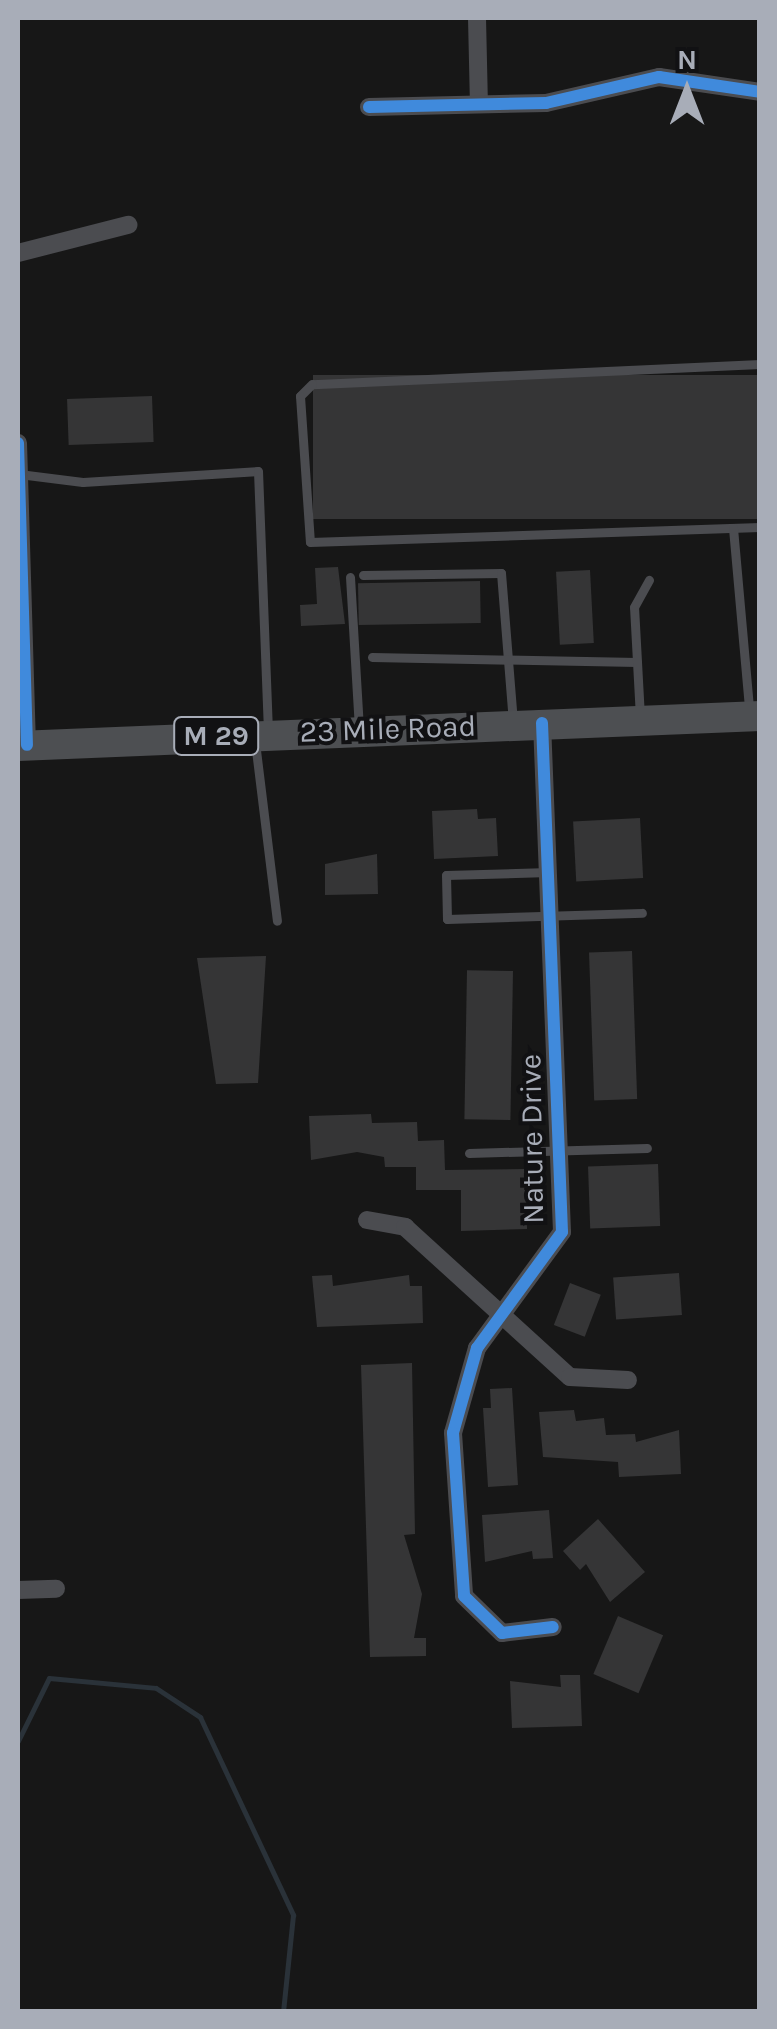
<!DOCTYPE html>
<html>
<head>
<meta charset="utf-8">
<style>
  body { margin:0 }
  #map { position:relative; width:777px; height:2029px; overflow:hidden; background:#171717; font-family:Karla,sans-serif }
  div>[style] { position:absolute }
  .stream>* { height:5px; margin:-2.5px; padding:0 2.5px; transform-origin:2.5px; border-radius:2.5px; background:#2a3239 }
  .building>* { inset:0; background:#353536; transform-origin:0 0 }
  .lane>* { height:9px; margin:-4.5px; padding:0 4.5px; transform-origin:4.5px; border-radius:4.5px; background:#4b4c50 }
  .street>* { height:18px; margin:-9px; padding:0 9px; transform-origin:9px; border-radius:9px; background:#4b4c50 }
  .primary>* { height:30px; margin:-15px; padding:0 15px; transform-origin:15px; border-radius:15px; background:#4d4f52 }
  .cycleway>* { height:12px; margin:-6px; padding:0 6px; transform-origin:6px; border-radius:6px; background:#408adc }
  span { translate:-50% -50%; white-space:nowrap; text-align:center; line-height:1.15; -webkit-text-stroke:8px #111113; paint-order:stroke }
  .shield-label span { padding:2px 8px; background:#111113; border:2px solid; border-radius:8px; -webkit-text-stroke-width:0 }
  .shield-label { font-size:28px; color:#a8adb8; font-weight:700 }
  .street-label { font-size:30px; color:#a8adb8 }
  .frame { position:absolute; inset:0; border:20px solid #a8adb8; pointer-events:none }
  .north { position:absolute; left:637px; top:40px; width:100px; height:100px; -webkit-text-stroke:8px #111113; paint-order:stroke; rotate:0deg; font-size:28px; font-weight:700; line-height:40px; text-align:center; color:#a8adb8 }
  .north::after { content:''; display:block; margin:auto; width:35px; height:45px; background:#a8adb8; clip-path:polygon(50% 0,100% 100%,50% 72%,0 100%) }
</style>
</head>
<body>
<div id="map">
  <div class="stream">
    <i style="left:18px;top:1741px;width:70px;rotate:-63.8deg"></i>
    <i style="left:49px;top:1678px;width:107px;rotate:5.3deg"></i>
    <i style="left:156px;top:1688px;width:53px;rotate:33.4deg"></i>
    <i style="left:200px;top:1717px;width:219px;rotate:64.8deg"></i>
    <i style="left:293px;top:1915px;width:98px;rotate:95.9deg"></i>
  </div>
  <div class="building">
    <i style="left:760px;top:375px;width:144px;height:447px;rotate:90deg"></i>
    <i style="left:152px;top:396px;width:46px;height:85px;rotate:88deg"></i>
    <i style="clip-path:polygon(338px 567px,345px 624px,301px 626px,300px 605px,317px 604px,315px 568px)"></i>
    <i style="left:590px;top:570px;width:73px;height:34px;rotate:87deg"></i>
    <i style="left:480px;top:581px;width:42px;height:122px;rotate:89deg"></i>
    <i style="clip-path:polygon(477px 809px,478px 819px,496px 818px,498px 856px,434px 859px,432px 811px)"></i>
    <i style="left:640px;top:818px;width:60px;height:67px;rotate:87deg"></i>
    <i style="clip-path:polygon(377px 854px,378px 894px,325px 895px,325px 864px)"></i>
    <i style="left:632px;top:951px;width:148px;height:43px;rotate:88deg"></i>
    <i style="clip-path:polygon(266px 956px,258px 1083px,216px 1084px,197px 958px)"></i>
    <i style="left:513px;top:971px;width:149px;height:46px;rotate:91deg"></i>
    <i style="clip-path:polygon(371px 1114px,372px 1123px,417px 1122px,418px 1141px,444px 1140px,445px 1170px,526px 1169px,527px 1229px,461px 1231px,461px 1190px,416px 1190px,416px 1167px,385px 1167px,384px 1157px,357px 1152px,311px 1160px,309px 1116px)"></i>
    <i style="left:658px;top:1164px;width:62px;height:70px;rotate:88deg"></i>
    <i style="left:679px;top:1273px;width:42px;height:66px;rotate:86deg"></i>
    <i style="clip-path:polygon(332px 1275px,333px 1286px,409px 1275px,410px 1286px,422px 1286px,423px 1323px,317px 1327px,312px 1276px)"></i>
    <i style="left:570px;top:1283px;width:33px;height:45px;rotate:21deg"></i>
    <i style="clip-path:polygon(412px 1363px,415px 1534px,404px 1535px,422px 1594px,414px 1638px,426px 1638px,426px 1656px,370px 1657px,361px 1365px)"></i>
    <i style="clip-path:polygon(512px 1388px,518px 1485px,488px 1487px,483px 1408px,491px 1408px,490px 1389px)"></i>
    <i style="clip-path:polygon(574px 1410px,576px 1421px,604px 1418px,606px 1435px,635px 1434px,636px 1442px,679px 1430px,681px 1474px,619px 1477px,618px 1462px,543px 1457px,539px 1412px)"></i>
    <i style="clip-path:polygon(549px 1510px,553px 1558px,533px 1559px,532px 1551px,485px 1562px,482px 1515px)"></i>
    <i style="clip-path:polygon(598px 1519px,645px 1572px,610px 1602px,586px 1564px,580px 1570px,563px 1551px)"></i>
    <i style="left:618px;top:1616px;width:49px;height:63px;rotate:23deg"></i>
    <i style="clip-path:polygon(560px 1675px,580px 1675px,582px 1726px,512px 1728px,510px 1681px,561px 1687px)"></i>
  </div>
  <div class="lane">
    <i style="left:760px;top:364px;width:448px;rotate:177.4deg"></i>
    <i style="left:312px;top:384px;width:17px;rotate:135deg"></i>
    <i style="left:300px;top:396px;width:146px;rotate:86.1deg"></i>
    <i style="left:310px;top:542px;width:450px;rotate:-1.9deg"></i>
    <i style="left:19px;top:474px;width:64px;rotate:7.1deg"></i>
    <i style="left:83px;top:482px;width:175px;rotate:-3.6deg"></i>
    <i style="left:258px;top:471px;width:262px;rotate:87.8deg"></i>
    <i style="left:733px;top:528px;width:182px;rotate:84.9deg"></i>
    <i style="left:363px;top:575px;width:138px;rotate:-0.8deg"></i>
    <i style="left:501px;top:573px;width:148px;rotate:85.4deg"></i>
    <i style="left:350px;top:577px;width:150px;rotate:86.6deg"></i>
    <i style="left:372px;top:657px;width:265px;rotate:1.1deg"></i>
    <i style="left:640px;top:717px;width:110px;rotate:-93.1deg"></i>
    <i style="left:634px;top:607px;width:31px;rotate:-61deg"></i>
    <i style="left:255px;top:742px;width:180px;rotate:83deg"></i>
    <i style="left:549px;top:872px;width:103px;rotate:178.3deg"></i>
    <i style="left:446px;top:875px;width:44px;rotate:88.7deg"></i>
    <i style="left:447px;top:919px;width:195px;rotate:-1.8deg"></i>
    <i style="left:469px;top:1153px;width:178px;rotate:-1.6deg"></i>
  </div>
  <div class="street">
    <i style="left:477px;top:18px;width:86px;rotate:88.7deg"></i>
    <i style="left:369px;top:107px;width:177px;rotate:-1.3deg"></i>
    <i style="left:546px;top:103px;width:116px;rotate:-13deg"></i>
    <i style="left:659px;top:77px;width:102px;rotate:8.4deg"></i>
    <i style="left:18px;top:253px;width:114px;rotate:-14.3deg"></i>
    <i style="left:18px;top:443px;width:302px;rotate:88.3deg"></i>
    <i style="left:542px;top:723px;width:509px;rotate:87.75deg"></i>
    <i style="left:562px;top:1232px;width:144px;rotate:126.2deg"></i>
    <i style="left:477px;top:1348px;width:88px;rotate:105.8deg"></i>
    <i style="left:453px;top:1433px;width:163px;rotate:86.1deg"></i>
    <i style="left:464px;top:1596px;width:53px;rotate:44.2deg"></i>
    <i style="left:502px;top:1633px;width:51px;rotate:-6.7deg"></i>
    <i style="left:367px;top:1220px;width:39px;rotate:10deg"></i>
    <i style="left:405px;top:1227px;width:223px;rotate:42.3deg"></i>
    <i style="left:570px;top:1377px;width:58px;rotate:3deg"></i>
    <i style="left:18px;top:1590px;width:38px;rotate:-2deg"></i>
  </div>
  <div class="primary">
    <i style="left:18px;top:746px;width:743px;rotate:-2.32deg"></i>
  </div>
  <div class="cycleway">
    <i style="left:369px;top:107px;width:177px;rotate:-1.3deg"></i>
    <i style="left:546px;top:103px;width:116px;rotate:-13deg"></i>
    <i style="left:659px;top:77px;width:102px;rotate:8.4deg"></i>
    <i style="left:18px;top:443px;width:302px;rotate:88.3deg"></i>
    <i style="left:542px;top:723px;width:509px;rotate:87.75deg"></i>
    <i style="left:562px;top:1232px;width:144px;rotate:126.2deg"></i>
    <i style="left:477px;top:1348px;width:88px;rotate:105.8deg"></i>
    <i style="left:453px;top:1433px;width:163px;rotate:86.1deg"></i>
    <i style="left:464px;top:1596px;width:53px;rotate:44.2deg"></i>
    <i style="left:502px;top:1633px;width:51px;rotate:-6.7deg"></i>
  </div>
  <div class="shield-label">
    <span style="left:216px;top:736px">M 29</span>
  </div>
  <div class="street-label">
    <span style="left:388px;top:729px;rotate:-2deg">23 Mile Road</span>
    <span style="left:532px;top:1139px;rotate:-91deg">Nature Drive</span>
  </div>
  <div class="frame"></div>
  <div class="north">N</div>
</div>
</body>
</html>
